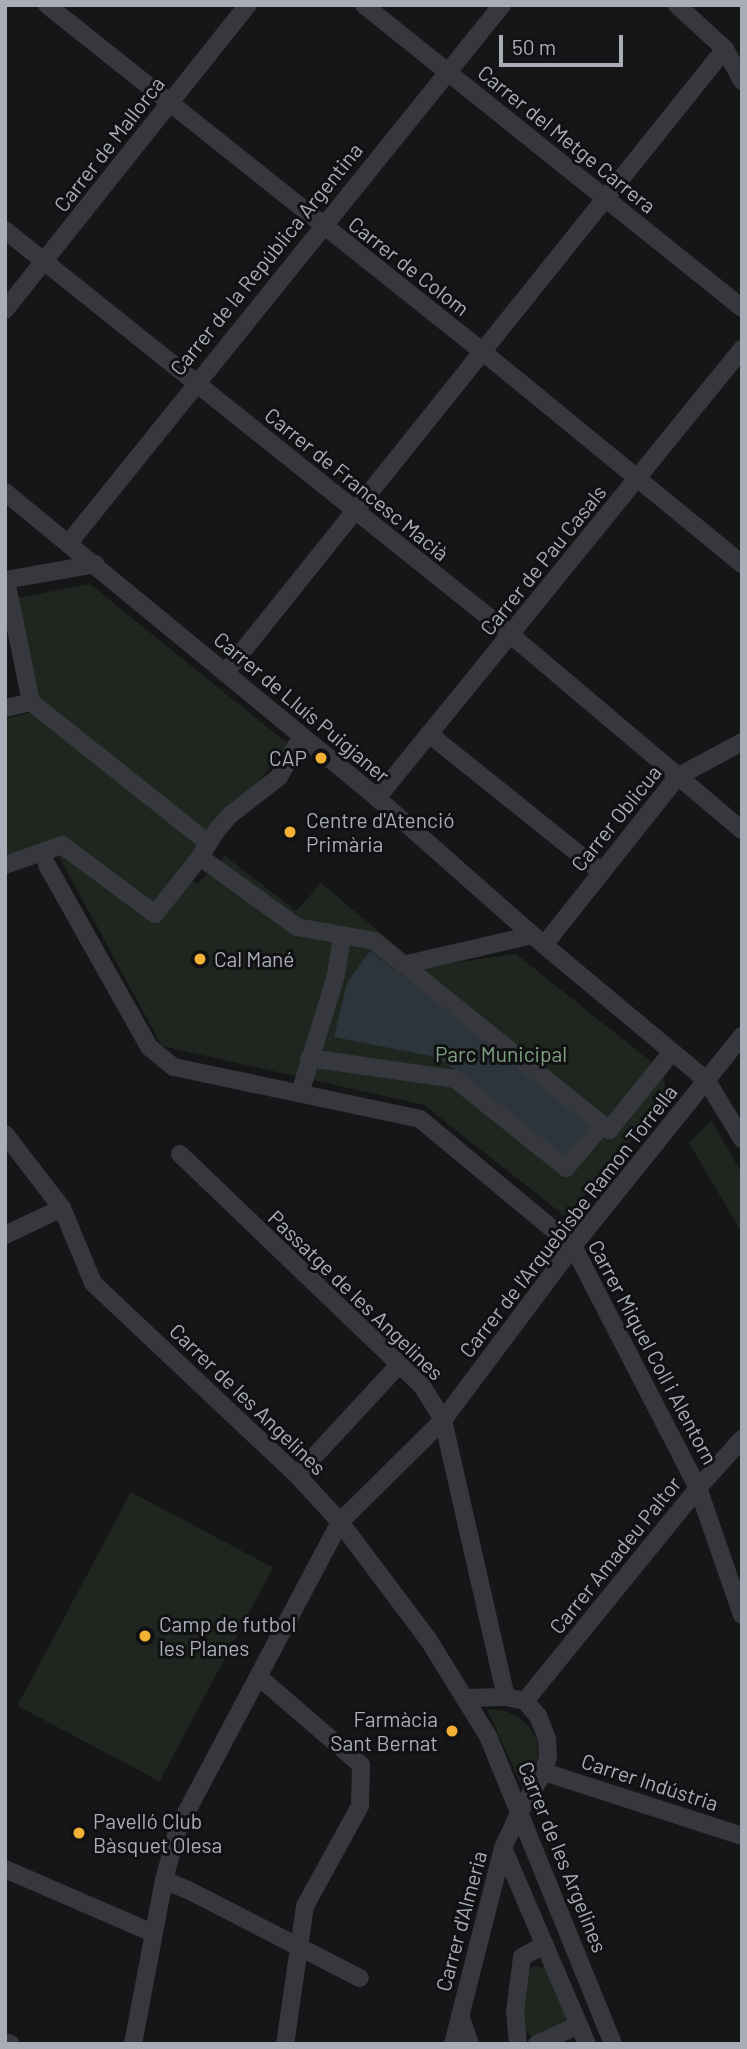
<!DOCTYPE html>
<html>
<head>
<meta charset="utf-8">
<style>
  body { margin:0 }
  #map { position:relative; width:747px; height:2049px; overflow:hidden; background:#161618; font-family:Barlow,sans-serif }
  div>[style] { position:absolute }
  .green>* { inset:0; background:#1e261f; transform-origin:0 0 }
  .water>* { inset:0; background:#2c353c }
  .minor>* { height:18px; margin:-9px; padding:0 9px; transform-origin:9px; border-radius:9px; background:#37383d }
  .dots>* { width:19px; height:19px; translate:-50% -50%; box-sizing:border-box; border:4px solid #111113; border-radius:50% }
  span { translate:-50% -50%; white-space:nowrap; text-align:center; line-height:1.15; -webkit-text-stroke:6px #111113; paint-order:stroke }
  .street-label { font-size:21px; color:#a8adb8 }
  .poi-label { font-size:21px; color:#a8adb8 }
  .right { translate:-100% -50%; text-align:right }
  .left { translate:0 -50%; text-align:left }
  .park-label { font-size:21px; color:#7fa381 }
  .frame { position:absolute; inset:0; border:7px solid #a8adb8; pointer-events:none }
  .scale { position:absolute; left:499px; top:35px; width:124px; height:32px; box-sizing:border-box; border:4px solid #a8adb8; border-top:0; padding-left:9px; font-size:21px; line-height:24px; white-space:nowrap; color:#a8adb8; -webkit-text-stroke:5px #111113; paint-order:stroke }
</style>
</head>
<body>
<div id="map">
  <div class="green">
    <i style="clip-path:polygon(90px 584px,288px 744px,185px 876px,197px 884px,225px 856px,296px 911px,321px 883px,421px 967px,516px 954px,663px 1071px,667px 1098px,566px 1217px,424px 1105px,162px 1046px,58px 855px,5px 873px,5px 719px,33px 712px,8px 600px)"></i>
    <i style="clip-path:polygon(711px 1120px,742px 1174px,742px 1233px,689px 1143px)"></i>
    <i style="left:131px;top:1492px;width:161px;height:242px;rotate:28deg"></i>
    <i style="clip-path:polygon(487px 1709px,506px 1711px,516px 1716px,528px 1725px,537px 1740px,538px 1768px,524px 1791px)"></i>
    <i style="clip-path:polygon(535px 1966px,547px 1968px,570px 2023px,538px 2037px,531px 2036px,524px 2030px,523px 1996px,529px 1969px)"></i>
  </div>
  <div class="water">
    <i style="clip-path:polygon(370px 951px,556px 1094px,592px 1128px,564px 1157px,440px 1058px,334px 1037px,347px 983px)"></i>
  </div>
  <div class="minor">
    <i style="left:47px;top:5px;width:557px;rotate:38.52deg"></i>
    <i style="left:483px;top:352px;width:335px;rotate:39.3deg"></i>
    <i style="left:364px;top:5px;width:484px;rotate:38.7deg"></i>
    <i style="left:677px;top:5px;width:65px;rotate:42.5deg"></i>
    <i style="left:725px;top:49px;width:36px;rotate:62deg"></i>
    <i style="left:5px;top:230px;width:648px;rotate:38.67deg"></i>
    <i style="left:511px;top:635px;width:302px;rotate:40.2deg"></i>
    <i style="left:5px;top:310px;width:390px;rotate:-51.5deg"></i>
    <i style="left:5px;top:492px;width:482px;rotate:39.4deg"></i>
    <i style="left:377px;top:798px;width:222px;rotate:41.4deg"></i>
    <i style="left:544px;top:945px;width:212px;rotate:39.8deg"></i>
    <i style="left:707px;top:1081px;width:68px;rotate:58.9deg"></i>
    <i style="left:68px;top:544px;width:692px;rotate:-51.16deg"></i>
    <i style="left:5px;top:580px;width:92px;rotate:-10deg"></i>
    <i style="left:6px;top:580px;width:125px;rotate:78.4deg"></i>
    <i style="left:31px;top:702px;width:226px;rotate:38.5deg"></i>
    <i style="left:225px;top:673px;width:800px;rotate:-51.3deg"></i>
    <i style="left:5px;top:708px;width:27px;rotate:-13deg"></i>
    <i style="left:429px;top:734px;width:221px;rotate:38.7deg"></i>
    <i style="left:377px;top:798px;width:579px;rotate:-50.89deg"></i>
    <i style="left:200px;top:857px;width:120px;rotate:35.8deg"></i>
    <i style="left:297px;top:927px;width:78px;rotate:10.3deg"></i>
    <i style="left:374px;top:941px;width:302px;rotate:38.8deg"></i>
    <i style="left:609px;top:1130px;width:100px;rotate:-51.1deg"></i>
    <i style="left:5px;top:865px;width:60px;rotate:-19.3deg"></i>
    <i style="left:62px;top:845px;width:116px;rotate:36.6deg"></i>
    <i style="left:155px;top:914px;width:73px;rotate:-51.7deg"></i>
    <i style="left:200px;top:857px;width:32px;rotate:-58deg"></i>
    <i style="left:217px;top:830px;width:20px;rotate:-49deg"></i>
    <i style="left:230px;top:815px;width:62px;rotate:-37.8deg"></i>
    <i style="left:279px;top:777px;width:46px;rotate:-61.2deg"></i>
    <i style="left:47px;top:865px;width:209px;rotate:60.7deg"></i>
    <i style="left:149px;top:1047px;width:32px;rotate:39deg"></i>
    <i style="left:174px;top:1067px;width:251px;rotate:11.9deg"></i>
    <i style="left:420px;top:1119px;width:199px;rotate:39.7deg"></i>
    <i style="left:573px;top:1246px;width:272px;rotate:62.7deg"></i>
    <i style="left:698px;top:1488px;width:134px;rotate:70.9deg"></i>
    <i style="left:544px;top:945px;width:214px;rotate:-51.6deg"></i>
    <i style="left:677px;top:777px;width:74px;rotate:-28.3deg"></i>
    <i style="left:403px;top:965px;width:133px;rotate:-13deg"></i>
    <i style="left:309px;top:1058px;width:148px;rotate:8.2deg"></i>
    <i style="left:455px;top:1079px;width:142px;rotate:38.7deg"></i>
    <i style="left:566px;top:1168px;width:56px;rotate:-50.1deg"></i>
    <i style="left:300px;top:1093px;width:123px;rotate:-73deg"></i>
    <i style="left:336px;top:975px;width:39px;rotate:-81deg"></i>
    <i style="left:5px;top:1134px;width:93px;rotate:52.4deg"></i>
    <i style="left:62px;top:1208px;width:81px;rotate:67.5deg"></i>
    <i style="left:93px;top:1283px;width:280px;rotate:43.3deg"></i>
    <i style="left:297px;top:1475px;width:64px;rotate:47.5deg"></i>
    <i style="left:340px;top:1522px;width:146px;rotate:53.1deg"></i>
    <i style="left:428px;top:1639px;width:114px;rotate:58.3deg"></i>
    <i style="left:488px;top:1736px;width:332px;rotate:67.9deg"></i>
    <i style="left:180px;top:1154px;width:335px;rotate:43.8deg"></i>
    <i style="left:422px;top:1386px;width:40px;rotate:58deg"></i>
    <i style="left:443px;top:1420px;width:284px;rotate:77.2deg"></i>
    <i style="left:5px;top:1235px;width:63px;rotate:-25.3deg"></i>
    <i style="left:297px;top:1475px;width:150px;rotate:-47.2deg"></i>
    <i style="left:260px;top:1678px;width:133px;rotate:40.7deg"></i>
    <i style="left:361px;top:1765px;width:41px;rotate:91.4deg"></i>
    <i style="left:360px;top:1806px;width:114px;rotate:118.8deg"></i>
    <i style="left:305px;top:1906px;width:139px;rotate:98.2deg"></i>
    <i style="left:525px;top:1701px;width:274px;rotate:-50.9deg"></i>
    <i style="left:698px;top:1488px;width:66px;rotate:-48.1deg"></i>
    <i style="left:544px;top:1772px;width:208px;rotate:17.9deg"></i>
    <i style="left:503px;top:1848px;width:213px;rotate:66.8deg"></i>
    <i style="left:5px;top:1869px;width:161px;rotate:23.4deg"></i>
    <i style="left:164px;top:1880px;width:26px;rotate:23deg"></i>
    <i style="left:188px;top:1890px;width:193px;rotate:27.1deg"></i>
    <i style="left:460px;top:2015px;width:31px;rotate:71deg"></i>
    <i style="left:5px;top:2042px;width:6px;rotate:18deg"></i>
    <i style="left:133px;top:2044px;width:167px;rotate:-79.3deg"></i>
    <i style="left:164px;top:1880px;width:54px;rotate:-74.9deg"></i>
    <i style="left:178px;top:1828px;width:346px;rotate:-62.1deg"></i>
    <i style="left:340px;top:1522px;width:145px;rotate:-44.7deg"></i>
    <i style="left:443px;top:1420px;width:217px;rotate:-53.2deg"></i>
    <i style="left:573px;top:1246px;width:270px;rotate:-51.2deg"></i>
    <i style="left:453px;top:2044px;width:202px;rotate:-75.7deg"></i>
    <i style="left:503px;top:1848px;width:41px;rotate:-65.3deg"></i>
    <i style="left:520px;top:1811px;width:46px;rotate:-58.4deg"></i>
    <i style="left:544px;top:1772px;width:16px;rotate:-75deg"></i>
    <i style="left:548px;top:1757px;width:18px;rotate:-93deg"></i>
    <i style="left:547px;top:1739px;width:25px;rotate:-111deg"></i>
    <i style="left:538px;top:1716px;width:20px;rotate:-131deg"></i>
    <i style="left:525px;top:1701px;width:19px;rotate:-168deg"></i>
    <i style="left:506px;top:1697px;width:41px;rotate:178.6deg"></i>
    <i style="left:518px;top:2044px;width:32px;rotate:-95deg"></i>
    <i style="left:515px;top:2012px;width:55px;rotate:-82.7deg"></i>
    <i style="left:522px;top:1957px;width:26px;rotate:-28deg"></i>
    <i style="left:537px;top:2044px;width:46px;rotate:-24.3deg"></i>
  </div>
  <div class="dots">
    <i style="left:321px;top:758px;background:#f2b134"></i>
    <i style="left:290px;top:832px;background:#f2b134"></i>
    <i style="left:200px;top:959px;background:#f2b134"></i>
    <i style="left:145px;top:1636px;background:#f2b134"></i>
    <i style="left:452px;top:1731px;background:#f2b134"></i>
    <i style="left:79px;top:1833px;background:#f2b134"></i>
  </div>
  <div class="street-label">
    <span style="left:567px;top:139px;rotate:39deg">Carrer del Metge Carrera</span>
    <span style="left:109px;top:144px;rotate:-52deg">Carrer de Mallorca</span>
    <span style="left:266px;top:259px;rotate:-51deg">Carrer de la República Argentina</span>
    <span style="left:409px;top:266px;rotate:38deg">Carrer de Colom</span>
    <span style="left:357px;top:484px;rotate:39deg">Carrer de Francesc Macià</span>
    <span style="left:543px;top:560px;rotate:-51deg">Carrer de Pau Casals</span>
    <span style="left:302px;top:707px;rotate:40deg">Carrer de Lluís Puigjaner</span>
    <span style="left:616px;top:818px;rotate:-51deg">Carrer Oblicua</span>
    <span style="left:568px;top:1221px;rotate:-52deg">Carrer de l'Arquebisbe Ramon Torrella</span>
    <span style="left:356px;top:1295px;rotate:44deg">Passatge de les Angelines</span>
    <span style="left:653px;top:1352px;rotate:62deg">Carrer Miquel Coll i Alentorn</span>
    <span style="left:248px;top:1399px;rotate:44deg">Carrer de les Angelines</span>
    <span style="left:615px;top:1555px;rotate:-51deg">Carrer Amadeu Paltor</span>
    <span style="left:650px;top:1782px;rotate:18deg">Carrer Indústria</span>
    <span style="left:563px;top:1857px;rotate:68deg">Carrer de les Argelines</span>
    <span style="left:461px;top:1921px;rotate:-75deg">Carrer d'Almeria</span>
  </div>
  <div class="poi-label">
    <span class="right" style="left:307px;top:758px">CAP</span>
    <span class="left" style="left:306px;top:832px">Centre d'Atenció<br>Primària</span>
    <span class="left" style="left:214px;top:959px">Cal Mané</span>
    <span class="left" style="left:159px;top:1636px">Camp de futbol<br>les Planes</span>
    <span class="right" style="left:438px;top:1731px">Farmàcia<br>Sant Bernat</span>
    <span class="left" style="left:93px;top:1833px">Pavelló Club<br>Bàsquet Olesa</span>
  </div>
  <div class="park-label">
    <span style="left:501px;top:1054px">Parc Municipal</span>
  </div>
  <div class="frame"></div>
  <div class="scale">50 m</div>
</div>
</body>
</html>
